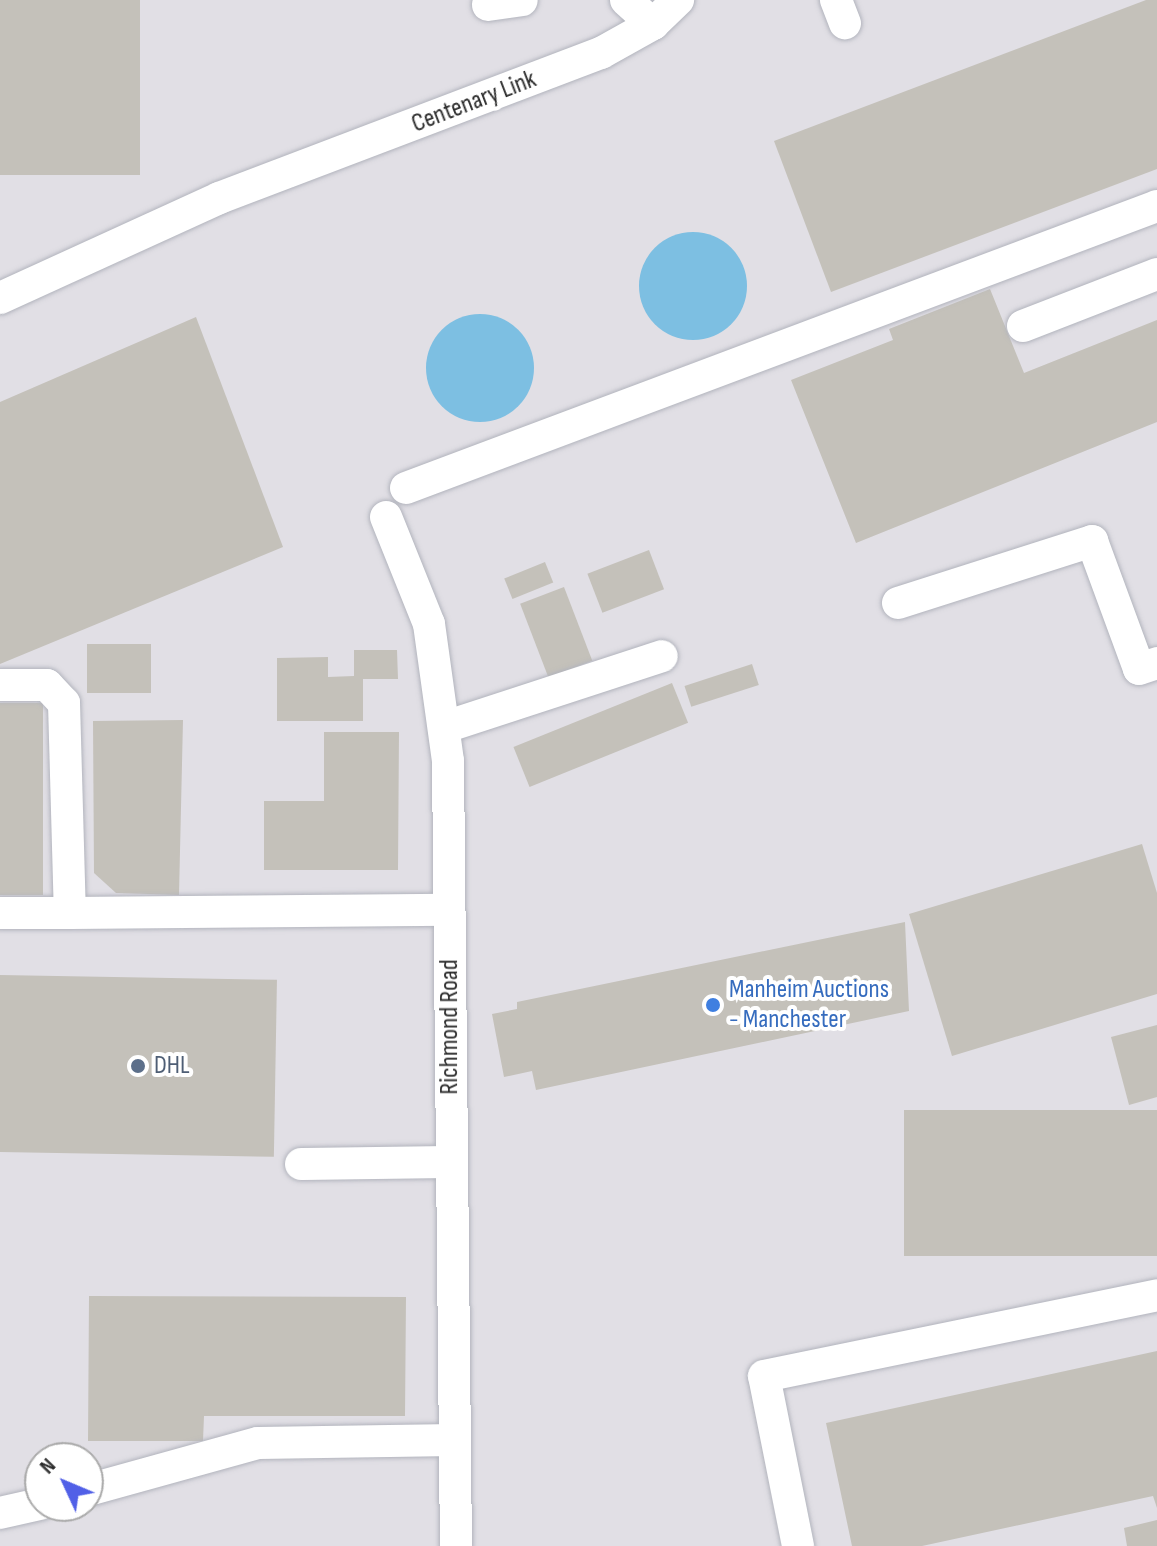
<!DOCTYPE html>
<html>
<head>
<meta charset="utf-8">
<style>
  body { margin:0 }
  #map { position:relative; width:1157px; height:1546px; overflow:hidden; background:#ebe7df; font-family:"Sofia Sans Condensed",sans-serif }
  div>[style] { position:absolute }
  .industrial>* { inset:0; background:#e1dfe5 }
  .water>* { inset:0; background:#7dbfe2 }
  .round { border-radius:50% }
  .building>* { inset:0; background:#c4c1ba; transform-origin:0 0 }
  .roads { filter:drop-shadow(0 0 2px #b2b4bd) drop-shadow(0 0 2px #b2b4bd) }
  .minor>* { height:32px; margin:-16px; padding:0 16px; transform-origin:16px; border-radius:16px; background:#fff }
  .dots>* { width:22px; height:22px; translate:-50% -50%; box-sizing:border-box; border:4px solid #fff; border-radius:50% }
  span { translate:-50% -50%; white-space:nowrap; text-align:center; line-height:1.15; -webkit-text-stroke:8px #fff; paint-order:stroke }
  .street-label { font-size:26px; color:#2b2b2b }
  .shop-label { font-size:26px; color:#366cbe }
  .left { translate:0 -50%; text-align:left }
  .service-label { font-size:26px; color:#4e5e75 }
  .north { position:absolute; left:24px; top:1442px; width:80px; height:80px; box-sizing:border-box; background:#fff; border:2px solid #aaa; border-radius:50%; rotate:314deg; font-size:22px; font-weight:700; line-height:32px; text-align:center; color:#2b2b2b }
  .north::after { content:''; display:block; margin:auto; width:28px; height:36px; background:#5160e7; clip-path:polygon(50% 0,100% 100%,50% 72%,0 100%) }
</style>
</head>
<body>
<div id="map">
  <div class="industrial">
    <i style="clip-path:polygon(evenodd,0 0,1157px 0,1157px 1546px,0 1546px,0 0,40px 1458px,88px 1458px,88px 1506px,40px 1506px,40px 1458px)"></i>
  </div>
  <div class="water">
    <i class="round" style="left:639px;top:232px;width:108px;height:108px"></i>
    <i class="round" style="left:426px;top:314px;width:108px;height:108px"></i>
  </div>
  <div class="building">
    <i style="left:0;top:0;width:140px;height:175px"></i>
    <i style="clip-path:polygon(1146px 0,1157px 0,1157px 169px,831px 292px,774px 141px)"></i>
    <i style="clip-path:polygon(990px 289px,1024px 373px,1157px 320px,1157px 422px,856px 543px,791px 380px,893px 340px,889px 329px)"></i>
    <i style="clip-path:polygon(196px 317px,283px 547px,0 664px,0 402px)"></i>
    <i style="left:649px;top:550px;width:42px;height:66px;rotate:69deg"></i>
    <i style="left:545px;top:562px;width:22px;height:44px;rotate:68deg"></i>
    <i style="left:564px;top:587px;width:79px;height:47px;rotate:69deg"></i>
    <i style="left:87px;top:644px;width:64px;height:49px"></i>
    <i style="clip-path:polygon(354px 650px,397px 650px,398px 679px,363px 679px,363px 721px,277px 721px,277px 658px,328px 657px,328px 677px,354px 676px)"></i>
    <i style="left:752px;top:664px;width:22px;height:71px;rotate:72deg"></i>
    <i style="left:672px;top:683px;width:43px;height:171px;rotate:68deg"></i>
    <i style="left:0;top:703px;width:43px;height:192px"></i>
    <i style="clip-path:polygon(183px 720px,179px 895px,116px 893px,94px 873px,93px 721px)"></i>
    <i style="clip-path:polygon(324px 732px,399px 732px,398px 870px,264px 870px,264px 801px,324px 801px)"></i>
    <i style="clip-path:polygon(1142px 844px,1157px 893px,1157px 994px,952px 1056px,909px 914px)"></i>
    <i style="clip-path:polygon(905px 922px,909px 1011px,536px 1090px,532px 1071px,504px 1077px,492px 1014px,517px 1009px,517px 1002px)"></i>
    <i style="left:0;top:975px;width:277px;height:177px;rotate:1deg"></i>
    <i style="clip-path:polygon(1157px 1025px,1157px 1097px,1129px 1105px,1111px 1037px)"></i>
    <i style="left:1157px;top:1110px;width:146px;height:253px;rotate:90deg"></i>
    <i style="clip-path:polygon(89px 1296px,406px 1297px,405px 1416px,204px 1416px,203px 1441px,88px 1441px)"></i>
    <i style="clip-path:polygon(1157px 1351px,1157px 1508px,1153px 1496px,922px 1546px,852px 1546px,826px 1423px)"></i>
    <i style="clip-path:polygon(1157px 1520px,1157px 1546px,1127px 1546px,1124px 1528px)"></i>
  </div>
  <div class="roads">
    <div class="minor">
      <i style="left:626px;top:0;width:36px;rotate:42deg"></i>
      <i style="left:836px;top:0;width:25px;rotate:69deg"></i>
      <i style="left:488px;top:5px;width:34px;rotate:-8deg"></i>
      <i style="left:0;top:298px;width:241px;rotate:-24.5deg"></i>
      <i style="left:219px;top:198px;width:409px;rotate:-20.8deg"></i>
      <i style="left:601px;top:53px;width:60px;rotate:-29.1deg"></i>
      <i style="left:653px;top:24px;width:35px;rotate:-44deg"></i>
      <i style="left:1023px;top:326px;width:144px;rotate:-21.2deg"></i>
      <i style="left:406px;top:488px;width:802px;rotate:-20.58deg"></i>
      <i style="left:386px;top:517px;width:115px;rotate:68.1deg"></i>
      <i style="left:429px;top:624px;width:138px;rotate:82.1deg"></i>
      <i style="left:448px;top:761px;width:785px;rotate:89.42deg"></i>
      <i style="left:898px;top:603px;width:204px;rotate:-17.7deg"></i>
      <i style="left:1092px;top:541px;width:136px;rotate:69.8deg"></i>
      <i style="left:1139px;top:669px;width:19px;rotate:-18deg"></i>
      <i style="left:0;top:685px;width:47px"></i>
      <i style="left:47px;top:685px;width:25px;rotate:47deg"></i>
      <i style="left:64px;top:703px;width:210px;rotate:88.4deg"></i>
      <i style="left:70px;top:913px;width:70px;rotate:180deg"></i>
      <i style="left:445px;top:727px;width:228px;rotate:-18.1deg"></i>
      <i style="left:70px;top:913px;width:379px;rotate:-0.5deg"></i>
      <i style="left:301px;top:1164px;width:149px;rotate:-0.8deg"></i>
      <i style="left:88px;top:1490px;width:176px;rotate:-15.5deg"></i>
      <i style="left:258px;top:1443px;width:197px;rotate:-0.9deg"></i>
      <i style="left:0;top:1513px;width:41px;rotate:-12.7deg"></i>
      <i style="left:798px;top:1546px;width:173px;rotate:-101.3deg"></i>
      <i style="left:764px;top:1376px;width:401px;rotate:-11.6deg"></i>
    </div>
  </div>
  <div class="dots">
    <i style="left:713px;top:1005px;background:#3f7fe0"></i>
    <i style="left:138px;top:1066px;background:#5c6f8a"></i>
  </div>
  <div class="street-label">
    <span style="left:474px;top:102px;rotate:-21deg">Centenary Link</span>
    <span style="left:450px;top:1027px;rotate:-90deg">Richmond Road</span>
  </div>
  <div class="shop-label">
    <span class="left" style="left:729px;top:1005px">Manheim Auctions<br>- Manchester</span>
  </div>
  <div class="service-label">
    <span class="left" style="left:154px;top:1066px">DHL</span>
  </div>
  <div class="north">N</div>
</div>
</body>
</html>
